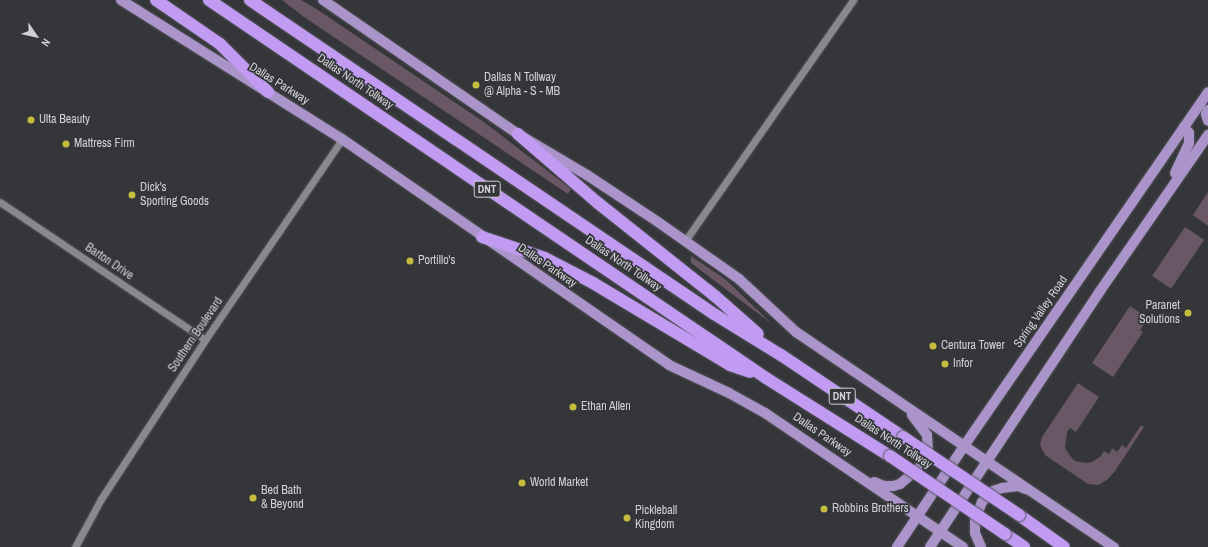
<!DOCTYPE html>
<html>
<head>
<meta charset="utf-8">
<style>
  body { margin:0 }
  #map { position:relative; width:1208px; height:547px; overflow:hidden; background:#34363a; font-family:"Archivo Narrow",sans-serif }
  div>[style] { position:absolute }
  .green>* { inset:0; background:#6a5765; transform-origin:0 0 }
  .roads { filter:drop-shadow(0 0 1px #525357) drop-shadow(0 0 1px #525357) }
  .minor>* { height:7px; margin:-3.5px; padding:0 3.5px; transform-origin:3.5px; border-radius:3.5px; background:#87898e }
  .major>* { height:10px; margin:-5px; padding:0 5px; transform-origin:5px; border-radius:5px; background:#aa94ca }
  .highway>* { height:12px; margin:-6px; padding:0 6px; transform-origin:6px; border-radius:6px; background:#c19bf2 }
  .bridges { filter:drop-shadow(0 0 1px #525357) drop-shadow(0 0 1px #525357) }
  .highway-bridge>* { height:12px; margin:-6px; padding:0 6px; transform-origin:6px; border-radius:6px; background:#c19bf2 }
  .dots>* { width:11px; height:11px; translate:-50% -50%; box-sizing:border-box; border:2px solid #34363a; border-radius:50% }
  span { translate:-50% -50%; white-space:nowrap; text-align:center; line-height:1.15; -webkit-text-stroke:3.5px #34363a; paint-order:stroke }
  .shield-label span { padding:1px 3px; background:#34363a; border:1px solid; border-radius:3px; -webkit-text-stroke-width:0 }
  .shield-label { font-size:11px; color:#d0d1d4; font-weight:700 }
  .poi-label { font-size:12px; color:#d0d1d4 }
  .left { translate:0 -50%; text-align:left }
  .right { translate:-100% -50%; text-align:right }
  .street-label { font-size:12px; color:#d0d1d4 }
  .north { position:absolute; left:16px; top:16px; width:40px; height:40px; -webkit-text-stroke:3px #34363a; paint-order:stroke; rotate:124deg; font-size:11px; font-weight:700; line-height:16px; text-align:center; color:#d0d1d4 }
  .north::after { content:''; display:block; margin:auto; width:14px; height:18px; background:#d0d1d4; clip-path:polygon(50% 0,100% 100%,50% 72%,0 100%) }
</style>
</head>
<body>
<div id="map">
  <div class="green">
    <i style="clip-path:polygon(282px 0,301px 0,315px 8px,484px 122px,571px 189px,568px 194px,304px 17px)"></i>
    <i style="clip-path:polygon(1208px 192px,1208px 226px,1193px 215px)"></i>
    <i style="left:1185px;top:227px;width:23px;height:59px;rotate:34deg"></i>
    <i style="clip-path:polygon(691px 256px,725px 279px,772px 324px,691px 263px)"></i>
    <i style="clip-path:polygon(1130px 306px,1148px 318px,1140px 330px,1143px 332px,1113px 377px,1092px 363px)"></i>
    <i style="clip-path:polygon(1078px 383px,1099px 397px,1076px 432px,1070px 428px,1067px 432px,1065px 448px,1071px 457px,1075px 461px,1086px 463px,1092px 462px,1101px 456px,1104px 451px,1109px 454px,1112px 448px,1117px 452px,1122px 445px,1126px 448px,1141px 425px,1144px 427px,1115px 471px,1107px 480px,1098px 485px,1088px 484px,1045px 455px,1040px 445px,1042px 437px)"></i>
  </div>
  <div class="roads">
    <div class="minor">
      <i style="left:0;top:202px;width:247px;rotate:33.9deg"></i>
      <i style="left:685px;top:241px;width:294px;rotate:-55.1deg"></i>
      <i style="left:75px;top:547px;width:55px;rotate:-61.6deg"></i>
      <i style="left:101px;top:499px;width:190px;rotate:-56.8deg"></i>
      <i style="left:205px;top:340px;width:243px;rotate:-55.7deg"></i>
    </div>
    <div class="major">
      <i style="left:121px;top:0;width:261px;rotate:32.2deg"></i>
      <i style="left:342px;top:139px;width:397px;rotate:34.6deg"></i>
      <i style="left:669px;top:365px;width:66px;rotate:25deg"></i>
      <i style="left:729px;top:393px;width:41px;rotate:29.1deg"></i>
      <i style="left:765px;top:413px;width:239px;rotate:34.1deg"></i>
      <i style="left:323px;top:0;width:237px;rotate:34.5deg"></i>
      <i style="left:518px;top:134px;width:80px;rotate:30.7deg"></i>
      <i style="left:587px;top:175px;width:85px;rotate:33.5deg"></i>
      <i style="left:658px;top:222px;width:99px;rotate:35.1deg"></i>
      <i style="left:739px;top:279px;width:78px;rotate:42.9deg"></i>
      <i style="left:796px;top:332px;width:384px;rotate:34.1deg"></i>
      <i style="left:1208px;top:110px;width:4px;rotate:117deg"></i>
      <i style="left:1206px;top:114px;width:7px;rotate:74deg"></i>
      <i style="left:1175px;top:173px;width:33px;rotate:-65deg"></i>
      <i style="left:1189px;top:143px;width:10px;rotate:-90deg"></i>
      <i style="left:1189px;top:133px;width:8px;rotate:-130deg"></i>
      <i style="left:874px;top:482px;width:11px;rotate:22deg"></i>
      <i style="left:884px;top:486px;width:9px"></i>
      <i style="left:893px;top:486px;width:7px;rotate:-16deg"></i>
      <i style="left:900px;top:484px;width:23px;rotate:-40deg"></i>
      <i style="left:918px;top:469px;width:12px;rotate:-55deg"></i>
      <i style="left:925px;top:459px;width:9px;rotate:-72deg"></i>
      <i style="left:928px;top:450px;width:15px;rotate:-94deg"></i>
      <i style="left:927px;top:435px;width:25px;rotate:-127deg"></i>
      <i style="left:897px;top:547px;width:121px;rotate:-56.4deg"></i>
      <i style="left:964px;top:446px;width:430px;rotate:-55.4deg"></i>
      <i style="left:930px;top:547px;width:307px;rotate:-56.4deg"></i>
      <i style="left:1100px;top:291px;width:190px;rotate:-55.3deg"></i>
      <i style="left:981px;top:547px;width:15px;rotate:-113deg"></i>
      <i style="left:975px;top:533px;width:13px;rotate:-90deg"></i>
      <i style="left:975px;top:520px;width:19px;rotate:-69deg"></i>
      <i style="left:982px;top:502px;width:16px;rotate:-45deg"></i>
      <i style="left:993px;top:491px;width:9px;rotate:-18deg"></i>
      <i style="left:1002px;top:488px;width:16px;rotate:-7deg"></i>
      <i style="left:1018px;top:486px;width:9px;rotate:21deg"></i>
    </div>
    <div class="highway">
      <i style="left:156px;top:0;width:78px;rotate:34.5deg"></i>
      <i style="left:220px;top:44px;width:68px;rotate:45deg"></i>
      <i style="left:209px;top:0;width:673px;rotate:34.16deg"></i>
      <i style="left:766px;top:378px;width:146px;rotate:32.2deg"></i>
      <i style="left:250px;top:0;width:560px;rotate:34.09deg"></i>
      <i style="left:714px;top:314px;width:79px;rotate:31.5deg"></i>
      <i style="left:781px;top:355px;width:147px;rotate:33.9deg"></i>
      <i style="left:518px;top:134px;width:106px;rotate:40.8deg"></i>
      <i style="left:598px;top:203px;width:149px;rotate:38.5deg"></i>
      <i style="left:715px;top:296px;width:57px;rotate:41.5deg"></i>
      <i style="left:482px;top:237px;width:66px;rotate:18.4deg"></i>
      <i style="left:545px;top:258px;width:54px;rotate:27.5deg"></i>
      <i style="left:593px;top:283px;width:160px;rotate:30.9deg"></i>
      <i style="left:730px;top:365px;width:21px;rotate:19deg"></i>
      <i style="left:1019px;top:515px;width:55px;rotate:35.4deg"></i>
      <i style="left:1005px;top:534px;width:23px;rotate:34deg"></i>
    </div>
  </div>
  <div class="bridges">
    <div class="highway-bridge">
      <i style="left:903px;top:437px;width:140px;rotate:33.9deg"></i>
      <i style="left:890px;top:456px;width:139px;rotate:34.1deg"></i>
    </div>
  </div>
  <div class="dots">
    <i style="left:476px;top:85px;background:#c4bd3e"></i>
    <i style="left:31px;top:120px;background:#c4bd3e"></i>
    <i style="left:66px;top:144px;background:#c4bd3e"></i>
    <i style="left:132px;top:195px;background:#c4bd3e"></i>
    <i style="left:410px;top:261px;background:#c4bd3e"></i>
    <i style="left:1188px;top:313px;background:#c4bd3e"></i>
    <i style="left:933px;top:346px;background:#c4bd3e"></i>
    <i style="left:945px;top:364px;background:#c4bd3e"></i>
    <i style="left:573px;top:407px;background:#c4bd3e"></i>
    <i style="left:522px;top:483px;background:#c4bd3e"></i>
    <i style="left:253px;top:498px;background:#c4bd3e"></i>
    <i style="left:824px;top:509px;background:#c4bd3e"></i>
    <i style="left:627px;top:518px;background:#c4bd3e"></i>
  </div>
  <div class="shield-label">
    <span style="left:487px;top:189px">DNT</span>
    <span style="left:842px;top:396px">DNT</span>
  </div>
  <div class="poi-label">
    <span class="left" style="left:484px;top:85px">Dallas N Tollway<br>@ Alpha - S - MB</span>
    <span class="left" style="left:39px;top:120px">Ulta Beauty</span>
    <span class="left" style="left:74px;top:144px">Mattress Firm</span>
    <span class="left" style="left:140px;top:195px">Dick's<br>Sporting Goods</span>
    <span class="left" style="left:418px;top:261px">Portillo's</span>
    <span class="right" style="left:1180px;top:313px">Paranet<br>Solutions</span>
    <span class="left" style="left:941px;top:346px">Centura Tower</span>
    <span class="left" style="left:953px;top:364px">Infor</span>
    <span class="left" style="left:581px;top:407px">Ethan Allen</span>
    <span class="left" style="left:530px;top:483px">World Market</span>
    <span class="left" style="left:261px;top:498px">Bed Bath<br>&amp; Beyond</span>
    <span class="left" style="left:832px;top:509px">Robbins Brothers</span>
    <span class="left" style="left:635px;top:518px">Pickleball<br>Kingdom</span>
  </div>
  <div class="street-label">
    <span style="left:355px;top:82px;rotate:34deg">Dallas North Tollway</span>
    <span style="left:279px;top:84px;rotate:32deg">Dallas Parkway</span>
    <span style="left:109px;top:262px;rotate:34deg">Barton Drive</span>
    <span style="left:623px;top:264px;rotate:34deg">Dallas North Tollway</span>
    <span style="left:547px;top:266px;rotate:34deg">Dallas Parkway</span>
    <span style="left:1041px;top:312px;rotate:-55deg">Spring Valley Road</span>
    <span style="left:196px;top:335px;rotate:-56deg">Southern Boulevard</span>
    <span style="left:822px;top:435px;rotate:34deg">Dallas Parkway</span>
    <span style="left:893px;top:442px;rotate:33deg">Dallas North Tollway</span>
  </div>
  <div class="north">N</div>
</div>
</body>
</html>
